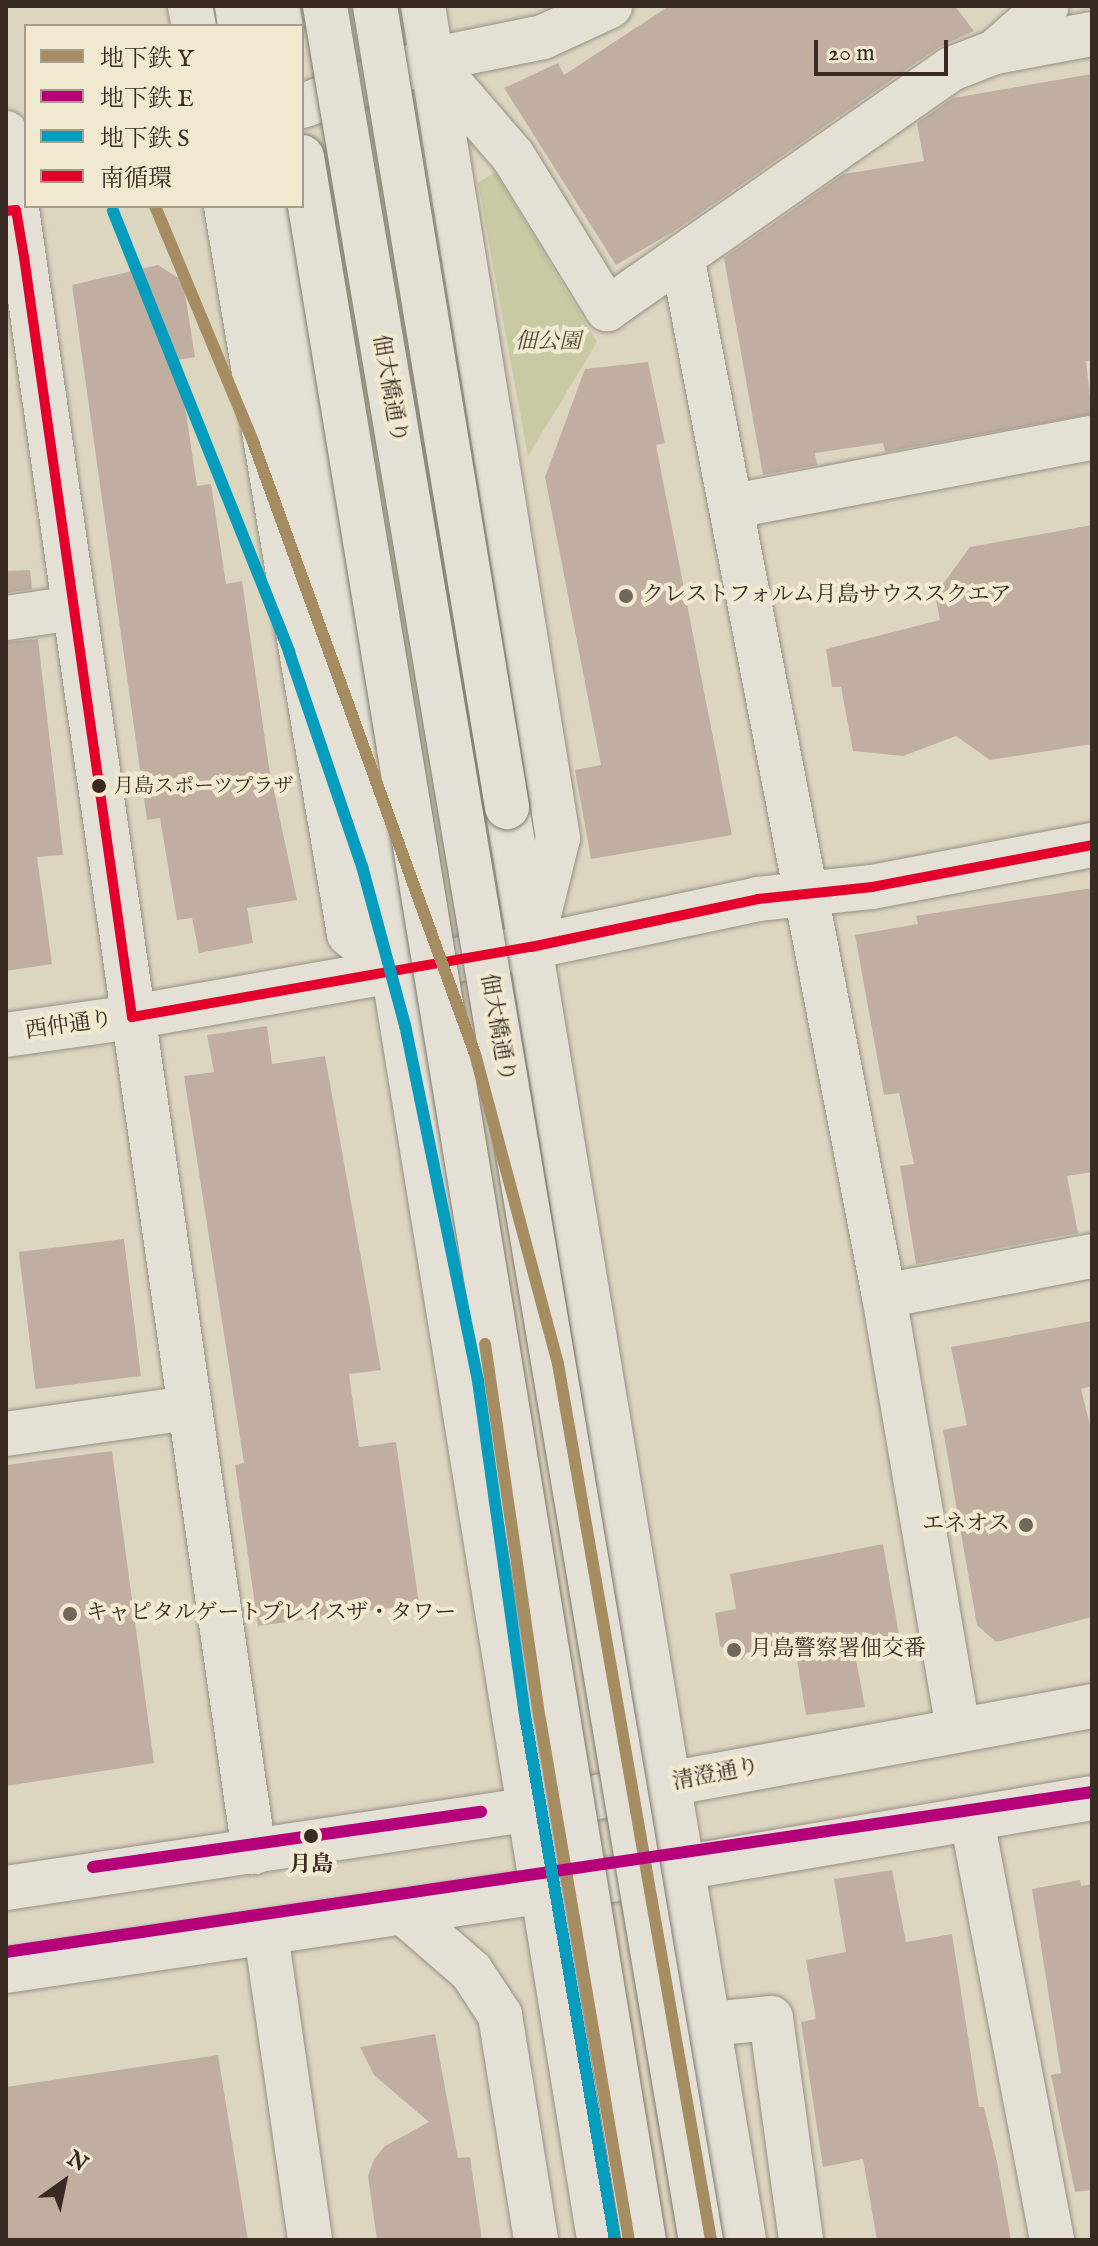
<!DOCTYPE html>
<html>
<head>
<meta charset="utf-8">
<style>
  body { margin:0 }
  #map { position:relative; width:1098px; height:2246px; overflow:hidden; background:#dcd6c1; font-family:"IM FELL English","Noto Serif JP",serif }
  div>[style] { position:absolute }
  .green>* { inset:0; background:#c9c9a3 }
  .building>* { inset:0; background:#c0afa1; transform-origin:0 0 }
  .roads { filter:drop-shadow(0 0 2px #969083) drop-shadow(0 0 2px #969083) }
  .minor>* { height:44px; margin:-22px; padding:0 22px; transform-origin:22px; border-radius:22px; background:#e4e0d6 }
  .tertiary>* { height:44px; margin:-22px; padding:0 22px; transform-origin:22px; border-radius:22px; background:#e4e0d6 }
  .secondary>* { height:44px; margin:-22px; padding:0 22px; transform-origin:22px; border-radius:22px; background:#e4e0d6 }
  .bridges { filter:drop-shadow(0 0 2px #7e796e) drop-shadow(0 0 2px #7e796e) }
  .secondary-bridge>* { height:44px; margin:-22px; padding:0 22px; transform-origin:22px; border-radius:22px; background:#e4e0d6 }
  .bus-1>* { height:10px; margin:-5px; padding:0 5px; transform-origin:5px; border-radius:5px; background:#e4002b }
  .metro-1>* { height:12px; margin:-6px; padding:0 6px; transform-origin:6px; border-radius:6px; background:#a68c61 }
  .metro-2>* { height:12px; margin:-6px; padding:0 6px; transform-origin:6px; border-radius:6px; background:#b6007a }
  .metro-3>* { height:12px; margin:-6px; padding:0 6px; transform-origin:6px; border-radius:6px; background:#069cbd }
  .dots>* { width:22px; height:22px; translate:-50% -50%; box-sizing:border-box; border:4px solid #f0e8cf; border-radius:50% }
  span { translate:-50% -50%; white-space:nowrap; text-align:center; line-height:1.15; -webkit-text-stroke:8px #f0e8cf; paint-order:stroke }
  .bus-label { font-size:20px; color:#392b24 }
  .left { translate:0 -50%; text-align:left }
  .park-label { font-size:22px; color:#534938; font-style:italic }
  .street-label { font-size:22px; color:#392b24 }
  .poi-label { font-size:22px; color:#392b24 }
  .right { translate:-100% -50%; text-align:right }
  .stop-label { font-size:22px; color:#392b24; font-weight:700 }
  .frame { position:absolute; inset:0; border:8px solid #392b24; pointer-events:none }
  .legend { position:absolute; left:24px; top:24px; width:280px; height:184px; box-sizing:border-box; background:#f0e8cf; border:2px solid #a79c8b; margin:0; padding:10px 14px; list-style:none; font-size:24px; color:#392b24 }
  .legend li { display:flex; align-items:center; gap:16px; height:40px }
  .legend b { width:40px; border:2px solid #a79c8b }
  .north { position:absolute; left:24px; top:2142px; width:80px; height:80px; -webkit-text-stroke:6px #f0e8cf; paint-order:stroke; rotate:33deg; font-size:22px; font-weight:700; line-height:32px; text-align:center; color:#392b24 }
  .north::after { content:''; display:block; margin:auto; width:28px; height:36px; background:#392b24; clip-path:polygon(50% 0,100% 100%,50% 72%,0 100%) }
  .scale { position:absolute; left:814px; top:40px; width:134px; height:36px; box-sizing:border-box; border:4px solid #392b24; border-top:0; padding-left:10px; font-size:24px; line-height:28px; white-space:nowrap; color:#392b24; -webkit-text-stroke:6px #f0e8cf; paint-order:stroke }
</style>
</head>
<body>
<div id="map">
  <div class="green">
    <i style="clip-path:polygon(495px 172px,597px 342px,528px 456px,478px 183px)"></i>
  </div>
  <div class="building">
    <i style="clip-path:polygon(669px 6px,955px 6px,974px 31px,937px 48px,676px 230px,616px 265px,504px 88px,558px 63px,564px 75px)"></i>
    <i style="clip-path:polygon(1092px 74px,1092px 360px,1086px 361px,1092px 414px,885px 452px,883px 443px,815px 453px,817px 465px,763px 475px,724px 258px,844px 174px,924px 161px,917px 123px,953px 98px)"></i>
    <i style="clip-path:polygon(158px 265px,183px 281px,195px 357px,178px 360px,197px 486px,211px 484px,226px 584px,242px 581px,269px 767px,297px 900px,247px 908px,253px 943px,199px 953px,192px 918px,177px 920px,160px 818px,147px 820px,72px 285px)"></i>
    <i style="clip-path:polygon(648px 362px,665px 443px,656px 445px,732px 835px,591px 859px,575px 770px,601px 765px,545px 477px,585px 369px)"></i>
    <i style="clip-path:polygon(1092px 525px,1092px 744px,990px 760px,956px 736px,903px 756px,853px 751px,841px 687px,832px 687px,826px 649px,940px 620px,935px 595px,970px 547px)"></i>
    <i style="clip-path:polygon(30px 570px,32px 589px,6px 593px,6px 571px)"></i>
    <i style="clip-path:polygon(38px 639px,63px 855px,37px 857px,52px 964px,6px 971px,6px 642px)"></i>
    <i style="clip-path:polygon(1092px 888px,1092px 1172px,1067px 1176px,1078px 1233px,916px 1264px,900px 1166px,914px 1164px,899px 1093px,884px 1095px,855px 935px,918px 924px,916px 916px)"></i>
    <i style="clip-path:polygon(267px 1026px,272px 1064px,325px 1056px,381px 1370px,349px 1374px,359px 1447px,396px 1442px,419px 1604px,258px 1626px,235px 1465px,244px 1463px,184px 1076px,214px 1072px,207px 1035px)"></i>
    <i style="left:124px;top:1239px;width:138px;height:106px;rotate:83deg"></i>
    <i style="clip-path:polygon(1092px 1321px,1092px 1386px,1081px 1389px,1092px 1433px,1092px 1617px,996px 1642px,977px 1625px,943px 1430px,967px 1425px,951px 1347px)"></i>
    <i style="clip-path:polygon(112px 1451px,154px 1763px,6px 1786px,6px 1465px)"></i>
    <i style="clip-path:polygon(883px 1544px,899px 1635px,853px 1644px,865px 1707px,806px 1715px,796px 1654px,765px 1660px,747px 1652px,742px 1660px,720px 1646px,715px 1613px,736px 1609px,730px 1574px)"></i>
    <i style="clip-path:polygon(892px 1870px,906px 1942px,952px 1934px,979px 2107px,984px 2107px,997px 2162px,1011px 2240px,877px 2240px,863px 2159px,823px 2167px,801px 2022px,816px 2019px,806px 1960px,846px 1952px,834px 1879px)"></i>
    <i style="clip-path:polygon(1080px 1880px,1081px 1886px,1092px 1884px,1092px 2190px,1075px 2192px,1051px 2075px,1061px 2073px,1032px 1889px)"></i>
    <i style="clip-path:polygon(435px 2034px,458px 2158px,470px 2157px,482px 2240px,377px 2240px,368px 2176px,374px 2159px,385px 2146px,429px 2122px,374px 2075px,360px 2047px)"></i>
    <i style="clip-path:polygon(218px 2055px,248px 2240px,6px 2240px,6px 2087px)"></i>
  </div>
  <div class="roads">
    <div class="minor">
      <i style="left:190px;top:6px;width:20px;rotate:79deg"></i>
      <i style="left:423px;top:6px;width:843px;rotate:80.78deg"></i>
      <i style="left:558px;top:838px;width:112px;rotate:103.9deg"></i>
      <i style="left:995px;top:52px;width:69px;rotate:-41.5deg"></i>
      <i style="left:430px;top:60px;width:127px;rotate:49.2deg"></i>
      <i style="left:513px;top:156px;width:180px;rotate:58.4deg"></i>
      <i style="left:607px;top:309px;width:419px;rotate:-34.9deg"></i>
      <i style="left:951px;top:69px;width:47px;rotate:-21.1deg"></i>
      <i style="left:995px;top:52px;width:99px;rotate:-10.5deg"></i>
      <i style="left:226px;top:206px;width:738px;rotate:80.41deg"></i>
      <i style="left:349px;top:934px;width:55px;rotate:39.1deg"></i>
      <i style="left:734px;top:506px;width:364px;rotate:-10.8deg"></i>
      <i style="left:6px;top:618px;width:68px;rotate:-8.5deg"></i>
      <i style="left:6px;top:1035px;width:127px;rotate:-8.1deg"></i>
      <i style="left:884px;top:1296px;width:212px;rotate:-10.9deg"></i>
      <i style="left:6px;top:1434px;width:185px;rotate:-8.1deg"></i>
      <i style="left:404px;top:1913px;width:89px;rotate:40.9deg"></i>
      <i style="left:471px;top:1971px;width:53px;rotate:56.6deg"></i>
      <i style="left:500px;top:2015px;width:228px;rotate:80.9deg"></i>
      <i style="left:710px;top:2024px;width:61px;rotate:-5.6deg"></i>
      <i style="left:771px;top:2018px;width:224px;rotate:82.3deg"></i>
    </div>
    <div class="tertiary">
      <i style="left:302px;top:106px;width:136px;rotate:-19.8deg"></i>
      <i style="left:430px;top:60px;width:115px;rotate:-11.5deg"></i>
      <i style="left:543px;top:37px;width:74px;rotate:-24.8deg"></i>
      <i style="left:6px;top:133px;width:1737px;rotate:81.79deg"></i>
      <i style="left:683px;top:261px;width:1054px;rotate:79.01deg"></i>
      <i style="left:884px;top:1296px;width:437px;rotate:80.3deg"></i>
      <i style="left:132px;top:1017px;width:405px;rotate:-10deg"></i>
      <i style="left:531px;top:947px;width:232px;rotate:-11.9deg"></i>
      <i style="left:758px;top:899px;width:115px;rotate:-6deg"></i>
      <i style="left:872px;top:887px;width:224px;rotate:-10.8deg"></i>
      <i style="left:972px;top:1820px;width:428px;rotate:79.2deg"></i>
      <i style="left:266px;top:1934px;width:309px;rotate:81.8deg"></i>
    </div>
    <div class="secondary">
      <i style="left:237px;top:6px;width:20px;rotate:81deg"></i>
      <i style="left:277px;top:6px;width:20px;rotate:79deg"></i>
      <i style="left:269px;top:206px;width:2061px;rotate:80.78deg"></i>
      <i style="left:507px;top:807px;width:1452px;rotate:80.61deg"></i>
      <i style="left:6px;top:1888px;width:532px;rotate:-8.54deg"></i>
      <i style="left:532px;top:1809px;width:569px;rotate:-10.42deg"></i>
      <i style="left:6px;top:1971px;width:546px;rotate:-8.43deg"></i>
      <i style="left:546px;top:1891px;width:554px;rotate:-9.67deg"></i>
    </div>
  </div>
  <div class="bridges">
    <div class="secondary-bridge">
      <i style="left:325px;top:6px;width:2265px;rotate:80.45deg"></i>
      <i style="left:375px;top:6px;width:812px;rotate:80.64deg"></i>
      <i style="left:302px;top:157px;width:2111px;rotate:80.68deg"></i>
    </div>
  </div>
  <div class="bus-1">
    <i style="left:6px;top:211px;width:10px;rotate:-6deg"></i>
    <i style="left:16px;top:210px;width:48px;rotate:80.3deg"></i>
    <i style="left:24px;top:257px;width:768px;rotate:81.91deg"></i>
    <i style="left:132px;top:1017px;width:405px;rotate:-10deg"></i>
    <i style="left:531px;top:947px;width:232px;rotate:-11.9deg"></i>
    <i style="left:758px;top:899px;width:115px;rotate:-6deg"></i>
    <i style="left:872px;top:887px;width:224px;rotate:-10.8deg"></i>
  </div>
  <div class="metro-1">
    <i style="left:155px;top:206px;width:256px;rotate:67.4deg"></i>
    <i style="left:253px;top:442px;width:651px;rotate:70.06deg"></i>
    <i style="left:475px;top:1054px;width:321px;rotate:75deg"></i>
    <i style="left:558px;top:1364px;width:889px;rotate:80.09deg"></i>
    <i style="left:485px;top:1344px;width:379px;rotate:81.7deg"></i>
    <i style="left:540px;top:1719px;width:529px;rotate:80.31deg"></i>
  </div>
  <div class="metro-2">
    <i style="left:93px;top:1867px;width:392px;rotate:-8.1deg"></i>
    <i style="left:6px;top:1952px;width:1098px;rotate:-8.38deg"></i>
  </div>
  <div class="metro-3">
    <i style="left:113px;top:211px;width:475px;rotate:68.2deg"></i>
    <i style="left:289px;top:652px;width:226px;rotate:71.2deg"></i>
    <i style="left:362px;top:866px;width:165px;rotate:74.9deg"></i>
    <i style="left:405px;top:1025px;width:363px;rotate:78.4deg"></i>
    <i style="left:478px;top:1381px;width:343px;rotate:82deg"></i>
    <i style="left:526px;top:1721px;width:527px;rotate:80.27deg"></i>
  </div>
  <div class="dots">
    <i style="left:626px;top:596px;background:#72675b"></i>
    <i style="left:99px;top:786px;background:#392b24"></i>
    <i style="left:1026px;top:1525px;background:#72675b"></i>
    <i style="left:70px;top:1614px;background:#72675b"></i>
    <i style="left:734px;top:1650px;background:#72675b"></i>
    <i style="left:311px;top:1836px;background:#392b24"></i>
  </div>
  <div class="bus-label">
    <span class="left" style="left:114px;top:786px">月島スポーツプラザ</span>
  </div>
  <div class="park-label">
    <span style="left:548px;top:343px">佃公園</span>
  </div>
  <div class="street-label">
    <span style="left:389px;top:389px;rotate:80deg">佃大橋通り</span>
    <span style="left:69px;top:1026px;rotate:-8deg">西仲通り</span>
    <span style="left:497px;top:1028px;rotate:80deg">佃大橋通り</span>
    <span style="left:716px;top:1775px;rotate:-11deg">清澄通り</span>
  </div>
  <div class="poi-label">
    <span class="left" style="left:642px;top:596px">クレストフォルム月島サウススクエア</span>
    <span class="right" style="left:1010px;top:1525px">エネオス</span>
    <span class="left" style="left:86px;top:1614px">キャピタルゲートプレイスザ・タワー</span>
    <span class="left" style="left:750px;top:1650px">月島警察署佃交番</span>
  </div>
  <div class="stop-label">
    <span style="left:311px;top:1866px">月島</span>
  </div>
  <div class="frame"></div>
  <ul class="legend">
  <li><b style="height:10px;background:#a68c61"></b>地下鉄 Y</li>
  <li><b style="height:10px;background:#b6007a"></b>地下鉄 E</li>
  <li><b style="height:10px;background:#069cbd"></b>地下鉄 S</li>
  <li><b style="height:10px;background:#e4002b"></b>南循環</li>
  </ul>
  <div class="north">N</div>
  <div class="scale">20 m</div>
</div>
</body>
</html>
